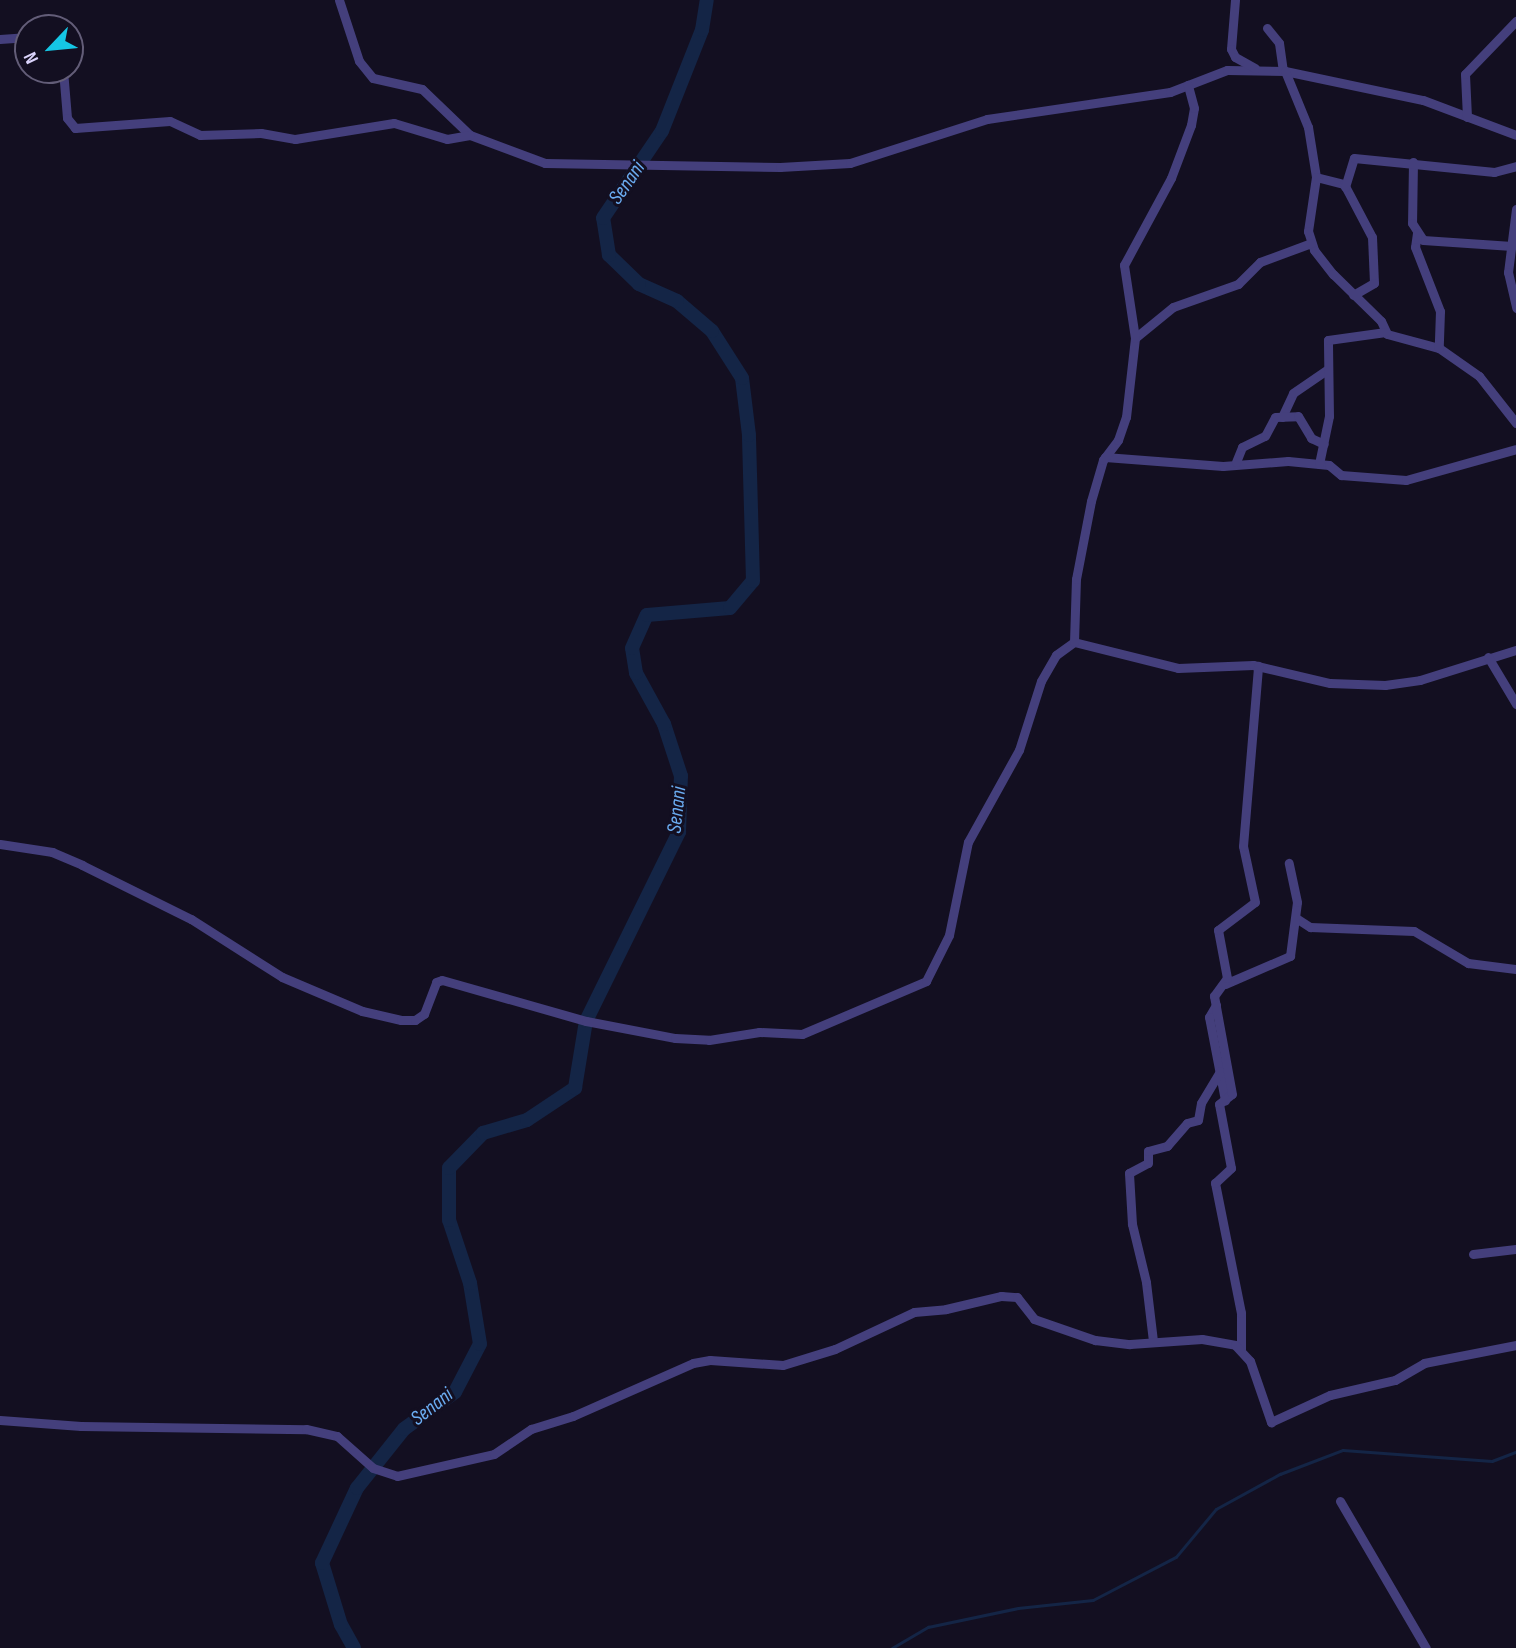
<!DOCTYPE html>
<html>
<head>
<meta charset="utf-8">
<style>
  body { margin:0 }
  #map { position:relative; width:1516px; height:1648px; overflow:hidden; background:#130f21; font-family:"Sofia Sans Condensed",sans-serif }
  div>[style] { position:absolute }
  .stream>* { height:2.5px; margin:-1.25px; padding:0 1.25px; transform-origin:1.25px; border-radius:1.25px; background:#142546 }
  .river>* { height:14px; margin:-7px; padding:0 7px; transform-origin:7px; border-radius:7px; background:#142546 }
  .minor>* { height:9px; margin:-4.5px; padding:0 4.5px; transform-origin:4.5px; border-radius:4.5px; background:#443f7c }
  span { translate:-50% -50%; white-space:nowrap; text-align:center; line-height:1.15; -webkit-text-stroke:6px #130f21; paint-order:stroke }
  .water-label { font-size:21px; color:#6bacf1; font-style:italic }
  .north { position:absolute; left:14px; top:14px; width:70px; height:70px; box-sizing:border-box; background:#130f21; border:2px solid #635d78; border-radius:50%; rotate:244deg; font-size:19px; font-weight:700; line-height:28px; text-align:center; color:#dad3fb }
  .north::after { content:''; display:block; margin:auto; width:24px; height:32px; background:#15c6e5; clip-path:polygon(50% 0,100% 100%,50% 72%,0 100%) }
</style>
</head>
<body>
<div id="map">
  <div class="stream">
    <i style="left:892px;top:1648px;width:42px;rotate:-30.3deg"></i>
    <i style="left:928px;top:1627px;width:92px;rotate:-11.9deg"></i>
    <i style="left:1018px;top:1608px;width:75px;rotate:-6.1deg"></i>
    <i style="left:1093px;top:1600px;width:93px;rotate:-27.4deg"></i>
    <i style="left:1176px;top:1557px;width:62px;rotate:-50.2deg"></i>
    <i style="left:1216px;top:1509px;width:73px;rotate:-28.7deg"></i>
    <i style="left:1280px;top:1474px;width:67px;rotate:-20.9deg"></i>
    <i style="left:1343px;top:1450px;width:149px;rotate:4.2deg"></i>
    <i style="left:1492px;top:1461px;width:26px;rotate:-21deg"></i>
  </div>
  <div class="river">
    <i style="left:354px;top:1648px;width:26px;rotate:-119deg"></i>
    <i style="left:341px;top:1625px;width:65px;rotate:-107deg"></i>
    <i style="left:322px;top:1563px;width:83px;rotate:-65deg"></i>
    <i style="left:357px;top:1488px;width:75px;rotate:-51.5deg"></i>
    <i style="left:404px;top:1429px;width:63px;rotate:-36deg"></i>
    <i style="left:455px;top:1392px;width:54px;rotate:-62.5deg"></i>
    <i style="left:480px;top:1344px;width:62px;rotate:-99.3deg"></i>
    <i style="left:470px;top:1283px;width:66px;rotate:-108.4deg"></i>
    <i style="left:449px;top:1220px;width:52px;rotate:-90deg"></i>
    <i style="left:449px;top:1168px;width:49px;rotate:-45.8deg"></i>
    <i style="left:483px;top:1133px;width:46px;rotate:-16.5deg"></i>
    <i style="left:527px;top:1120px;width:58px;rotate:-33.7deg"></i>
    <i style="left:575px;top:1088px;width:68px;rotate:-80.7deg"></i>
    <i style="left:586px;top:1021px;width:211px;rotate:-63.8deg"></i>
    <i style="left:679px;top:832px;width:56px;rotate:-88deg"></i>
    <i style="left:681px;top:776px;width:55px;rotate:-108.1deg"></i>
    <i style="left:664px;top:724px;width:58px;rotate:-118.8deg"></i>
    <i style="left:636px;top:673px;width:25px;rotate:-99deg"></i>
    <i style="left:632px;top:648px;width:36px;rotate:-66deg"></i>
    <i style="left:647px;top:615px;width:83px;rotate:-4.8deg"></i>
    <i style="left:730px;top:608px;width:35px;rotate:-50deg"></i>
    <i style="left:753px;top:581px;width:146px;rotate:-91.6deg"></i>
    <i style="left:749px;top:435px;width:57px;rotate:-97deg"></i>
    <i style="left:742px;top:378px;width:56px;rotate:-122.6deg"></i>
    <i style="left:712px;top:331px;width:46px;rotate:-139.4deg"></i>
    <i style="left:677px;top:301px;width:42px;rotate:-155.9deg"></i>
    <i style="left:639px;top:284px;width:42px;rotate:-136deg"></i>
    <i style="left:609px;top:255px;width:37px;rotate:-99deg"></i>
    <i style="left:603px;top:218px;width:105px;rotate:-55.9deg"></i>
    <i style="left:662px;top:131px;width:109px;rotate:-68.4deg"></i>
    <i style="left:702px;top:30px;width:30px;rotate:-81deg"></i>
  </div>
  <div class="minor">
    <i style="left:339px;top:0;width:64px;rotate:71.8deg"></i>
    <i style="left:359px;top:61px;width:22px;rotate:51deg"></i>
    <i style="left:373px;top:78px;width:50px;rotate:12.7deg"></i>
    <i style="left:422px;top:89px;width:66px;rotate:43.8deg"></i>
    <i style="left:470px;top:135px;width:80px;rotate:20.5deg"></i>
    <i style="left:545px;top:163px;width:235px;rotate:1deg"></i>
    <i style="left:780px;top:167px;width:70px;rotate:-3.3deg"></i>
    <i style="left:850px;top:163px;width:144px;rotate:-17.8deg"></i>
    <i style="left:987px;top:119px;width:185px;rotate:-8.4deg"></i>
    <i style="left:1170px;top:92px;width:61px;rotate:-21.1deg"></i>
    <i style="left:1227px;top:70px;width:58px;rotate:1deg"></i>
    <i style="left:1285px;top:71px;width:141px;rotate:11.9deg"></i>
    <i style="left:1423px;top:100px;width:99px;rotate:20.6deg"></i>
    <i style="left:1235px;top:0;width:49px;rotate:94.7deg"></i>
    <i style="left:1231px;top:49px;width:9px;rotate:63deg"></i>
    <i style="left:1235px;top:57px;width:23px;rotate:29deg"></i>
    <i style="left:1267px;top:28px;width:19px;rotate:51deg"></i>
    <i style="left:1279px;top:43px;width:28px;rotate:82deg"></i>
    <i style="left:0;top:39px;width:28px;rotate:-4deg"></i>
    <i style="left:63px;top:70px;width:48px;rotate:85.2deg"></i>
    <i style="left:67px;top:118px;width:13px;rotate:51deg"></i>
    <i style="left:75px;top:128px;width:95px;rotate:-4.2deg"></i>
    <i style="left:170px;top:121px;width:33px;rotate:25deg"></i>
    <i style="left:200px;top:135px;width:61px;rotate:-1.9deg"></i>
    <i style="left:261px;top:133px;width:35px;rotate:10deg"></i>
    <i style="left:295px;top:139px;width:100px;rotate:-9.2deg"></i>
    <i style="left:394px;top:123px;width:55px;rotate:16.8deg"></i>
    <i style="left:447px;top:139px;width:23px;rotate:-10deg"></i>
    <i style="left:1285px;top:71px;width:61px;rotate:67.7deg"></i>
    <i style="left:1308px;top:127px;width:51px;rotate:80.9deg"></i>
    <i style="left:1316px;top:177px;width:29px;rotate:14deg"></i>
    <i style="left:1344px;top:184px;width:60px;rotate:62.2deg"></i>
    <i style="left:1372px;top:237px;width:46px;rotate:87.5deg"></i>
    <i style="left:1374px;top:283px;width:24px;rotate:150deg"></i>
    <i style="left:1467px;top:117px;width:43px;rotate:-92.7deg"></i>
    <i style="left:1465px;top:74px;width:74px;rotate:-46.1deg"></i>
    <i style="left:1413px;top:162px;width:61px;rotate:90.9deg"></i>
    <i style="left:1412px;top:223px;width:20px;rotate:57deg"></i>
    <i style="left:1423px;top:240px;width:89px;rotate:3.9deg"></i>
    <i style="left:1316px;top:177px;width:55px;rotate:98.4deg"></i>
    <i style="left:1308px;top:231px;width:20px;rotate:72deg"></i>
    <i style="left:1314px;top:250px;width:31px;rotate:52deg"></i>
    <i style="left:1333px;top:274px;width:67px;rotate:44.4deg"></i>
    <i style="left:1381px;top:321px;width:14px;rotate:65deg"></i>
    <i style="left:1387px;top:334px;width:54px;rotate:15.1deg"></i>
    <i style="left:1439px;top:348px;width:49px;rotate:35deg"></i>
    <i style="left:1479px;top:376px;width:60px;rotate:51.8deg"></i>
    <i style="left:1345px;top:187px;width:30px;rotate:-73deg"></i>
    <i style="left:1354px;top:158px;width:141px;rotate:5.7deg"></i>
    <i style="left:1494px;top:172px;width:23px;rotate:-15deg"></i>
    <i style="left:1516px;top:209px;width:64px;rotate:97.2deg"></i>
    <i style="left:1508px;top:272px;width:37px;rotate:77deg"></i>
    <i style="left:1417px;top:233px;width:14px;rotate:98deg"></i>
    <i style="left:1415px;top:247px;width:69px;rotate:68.7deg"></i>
    <i style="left:1440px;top:311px;width:37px;rotate:92deg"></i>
    <i style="left:1135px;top:338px;width:49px;rotate:-39.2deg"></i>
    <i style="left:1173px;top:307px;width:69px;rotate:-19.5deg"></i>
    <i style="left:1238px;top:284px;width:31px;rotate:-45deg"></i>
    <i style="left:1260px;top:262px;width:54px;rotate:-20.4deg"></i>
    <i style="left:1282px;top:417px;width:26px;rotate:-65deg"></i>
    <i style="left:1293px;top:393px;width:42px;rotate:-34.4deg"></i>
    <i style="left:1105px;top:457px;width:118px;rotate:4.4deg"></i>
    <i style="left:1223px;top:466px;width:65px;rotate:-4.4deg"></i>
    <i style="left:1288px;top:461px;width:41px;rotate:5.6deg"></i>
    <i style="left:1329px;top:465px;width:16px;rotate:40deg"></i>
    <i style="left:1341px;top:475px;width:65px;rotate:4.4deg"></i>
    <i style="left:1406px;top:480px;width:114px;rotate:-15.7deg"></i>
    <i style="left:1236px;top:462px;width:16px;rotate:-68deg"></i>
    <i style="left:1242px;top:447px;width:25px;rotate:-26deg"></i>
    <i style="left:1265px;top:436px;width:21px;rotate:-62deg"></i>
    <i style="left:1275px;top:417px;width:23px;rotate:-2deg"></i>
    <i style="left:1298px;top:416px;width:26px;rotate:59deg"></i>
    <i style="left:1311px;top:438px;width:14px;rotate:25deg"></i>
    <i style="left:1319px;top:464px;width:49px;rotate:-78.2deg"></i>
    <i style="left:1329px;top:416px;width:76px;rotate:-90.8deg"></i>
    <i style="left:1328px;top:340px;width:58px;rotate:-8deg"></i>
    <i style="left:1074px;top:642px;width:107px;rotate:14deg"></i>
    <i style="left:1178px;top:668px;width:75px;rotate:-2.3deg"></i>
    <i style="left:1253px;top:665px;width:79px;rotate:13.2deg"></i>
    <i style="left:1330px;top:683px;width:55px;rotate:2.1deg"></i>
    <i style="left:1385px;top:685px;width:35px;rotate:-8deg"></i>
    <i style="left:1420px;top:680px;width:101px;rotate:-17.4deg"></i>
    <i style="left:1488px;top:657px;width:55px;rotate:59.2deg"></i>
    <i style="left:0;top:844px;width:53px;rotate:8.7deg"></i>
    <i style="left:52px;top:852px;width:33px;rotate:23deg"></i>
    <i style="left:82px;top:865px;width:122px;rotate:26.4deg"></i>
    <i style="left:191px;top:919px;width:108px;rotate:32.5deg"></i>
    <i style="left:282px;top:977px;width:87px;rotate:23deg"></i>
    <i style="left:362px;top:1011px;width:40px;rotate:13deg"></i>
    <i style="left:401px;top:1020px;width:14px"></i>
    <i style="left:415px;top:1020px;width:11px;rotate:-34deg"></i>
    <i style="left:424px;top:1014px;width:34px;rotate:-69deg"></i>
    <i style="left:436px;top:982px;width:6px;rotate:-18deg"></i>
    <i style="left:442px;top:980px;width:150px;rotate:15.9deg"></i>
    <i style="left:586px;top:1021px;width:91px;rotate:10.8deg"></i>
    <i style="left:675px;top:1038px;width:34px;rotate:3deg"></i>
    <i style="left:709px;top:1040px;width:51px;rotate:-9.1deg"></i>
    <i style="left:759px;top:1032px;width:43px;rotate:2.7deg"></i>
    <i style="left:802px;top:1034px;width:135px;rotate:-23.1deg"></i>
    <i style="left:926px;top:981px;width:51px;rotate:-63.4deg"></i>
    <i style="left:949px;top:935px;width:95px;rotate:-78.5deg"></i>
    <i style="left:968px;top:842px;width:105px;rotate:-61deg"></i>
    <i style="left:1019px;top:750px;width:72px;rotate:-72.3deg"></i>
    <i style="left:1041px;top:681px;width:30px;rotate:-60deg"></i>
    <i style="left:1056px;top:655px;width:22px;rotate:-36deg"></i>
    <i style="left:1074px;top:642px;width:63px;rotate:-88.2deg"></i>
    <i style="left:1076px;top:579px;width:79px;rotate:-79.1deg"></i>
    <i style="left:1091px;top:501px;width:43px;rotate:-73.7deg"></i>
    <i style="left:1103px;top:460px;width:25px;rotate:-53deg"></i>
    <i style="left:1118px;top:440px;width:24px;rotate:-71deg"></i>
    <i style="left:1126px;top:417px;width:80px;rotate:-83.5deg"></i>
    <i style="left:1135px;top:338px;width:74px;rotate:-98.6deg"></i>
    <i style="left:1124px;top:265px;width:99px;rotate:-61.6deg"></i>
    <i style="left:1171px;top:178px;width:57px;rotate:-69.3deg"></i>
    <i style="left:1191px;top:125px;width:17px;rotate:-80deg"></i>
    <i style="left:1194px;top:108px;width:24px;rotate:-105deg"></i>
    <i style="left:1296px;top:918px;width:17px;rotate:33deg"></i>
    <i style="left:1310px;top:927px;width:104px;rotate:2.2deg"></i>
    <i style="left:1414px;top:931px;width:63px;rotate:30.7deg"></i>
    <i style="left:1468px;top:963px;width:48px;rotate:7.1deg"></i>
    <i style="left:1225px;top:984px;width:71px;rotate:-23.3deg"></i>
    <i style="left:1290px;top:956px;width:54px;rotate:-82.6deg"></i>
    <i style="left:1297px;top:902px;width:40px;rotate:-102deg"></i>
    <i style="left:1216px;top:1005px;width:14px;rotate:120deg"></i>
    <i style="left:1209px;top:1017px;width:85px;rotate:79.1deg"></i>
    <i style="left:1473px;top:1254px;width:43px;rotate:-6.6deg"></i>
    <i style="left:1153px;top:1341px;width:59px;rotate:-96.8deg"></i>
    <i style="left:1146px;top:1282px;width:60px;rotate:-103.6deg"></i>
    <i style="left:1132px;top:1224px;width:51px;rotate:-93.4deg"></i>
    <i style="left:1129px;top:1173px;width:21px;rotate:-28deg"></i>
    <i style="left:1148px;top:1163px;width:12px;rotate:-90deg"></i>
    <i style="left:1148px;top:1151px;width:20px;rotate:-15deg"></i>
    <i style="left:1167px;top:1146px;width:30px;rotate:-49deg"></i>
    <i style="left:1187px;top:1123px;width:11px;rotate:-15deg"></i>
    <i style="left:1198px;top:1120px;width:17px;rotate:-80deg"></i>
    <i style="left:1201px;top:1103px;width:37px;rotate:-59deg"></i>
    <i style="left:1241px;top:1349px;width:36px;rotate:-90deg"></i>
    <i style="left:1241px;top:1313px;width:133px;rotate:-101.3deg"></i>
    <i style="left:1215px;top:1183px;width:22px;rotate:-43deg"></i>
    <i style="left:1231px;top:1168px;width:65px;rotate:-100.6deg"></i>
    <i style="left:1219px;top:1104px;width:16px;rotate:-38deg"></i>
    <i style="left:1232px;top:1094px;width:100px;rotate:-100.4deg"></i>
    <i style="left:1214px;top:996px;width:22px;rotate:-54deg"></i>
    <i style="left:1227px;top:978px;width:49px;rotate:-100.6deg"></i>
    <i style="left:1218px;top:930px;width:46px;rotate:-37.1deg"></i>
    <i style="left:1255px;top:902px;width:57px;rotate:-102.1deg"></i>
    <i style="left:1243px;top:846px;width:181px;rotate:-85.2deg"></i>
    <i style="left:0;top:1420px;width:81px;rotate:4.2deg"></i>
    <i style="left:81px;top:1426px;width:225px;rotate:0.8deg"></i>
    <i style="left:306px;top:1429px;width:32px;rotate:13deg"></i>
    <i style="left:337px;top:1436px;width:48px;rotate:41.6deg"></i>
    <i style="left:373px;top:1468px;width:25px;rotate:18deg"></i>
    <i style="left:397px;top:1476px;width:99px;rotate:-12.8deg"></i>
    <i style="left:494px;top:1454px;width:45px;rotate:-34deg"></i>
    <i style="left:531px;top:1429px;width:44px;rotate:-17.2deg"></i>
    <i style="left:573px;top:1416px;width:131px;rotate:-23.8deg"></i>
    <i style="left:693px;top:1363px;width:17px;rotate:-10deg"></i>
    <i style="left:710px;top:1360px;width:73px;rotate:3.9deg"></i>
    <i style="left:783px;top:1365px;width:54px;rotate:-17.1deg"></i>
    <i style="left:835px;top:1349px;width:87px;rotate:-25.1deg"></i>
    <i style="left:914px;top:1312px;width:32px;rotate:-5deg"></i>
    <i style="left:946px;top:1309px;width:57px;rotate:-13.3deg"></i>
    <i style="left:1001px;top:1296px;width:16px;rotate:4deg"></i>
    <i style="left:1017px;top:1297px;width:28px;rotate:52deg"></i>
    <i style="left:1034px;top:1319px;width:65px;rotate:19deg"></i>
    <i style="left:1095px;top:1340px;width:35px;rotate:7deg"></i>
    <i style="left:1130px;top:1344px;width:72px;rotate:-4deg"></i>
    <i style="left:1202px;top:1339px;width:34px;rotate:10deg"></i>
    <i style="left:1235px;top:1345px;width:22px;rotate:47deg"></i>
    <i style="left:1250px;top:1361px;width:65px;rotate:71deg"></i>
    <i style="left:1271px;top:1422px;width:65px;rotate:-24.6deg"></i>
    <i style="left:1330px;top:1395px;width:67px;rotate:-13deg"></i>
    <i style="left:1395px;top:1380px;width:34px;rotate:-30deg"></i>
    <i style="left:1424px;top:1363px;width:94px;rotate:-11.1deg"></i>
    <i style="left:1340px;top:1501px;width:170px;rotate:59.7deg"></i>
  </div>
  <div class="water-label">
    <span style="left:627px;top:183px;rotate:-55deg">Senani</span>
    <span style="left:677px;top:810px;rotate:-84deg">Senani</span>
    <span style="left:432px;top:1407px;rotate:-38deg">Senani</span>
  </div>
  <div class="north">N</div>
</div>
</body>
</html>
